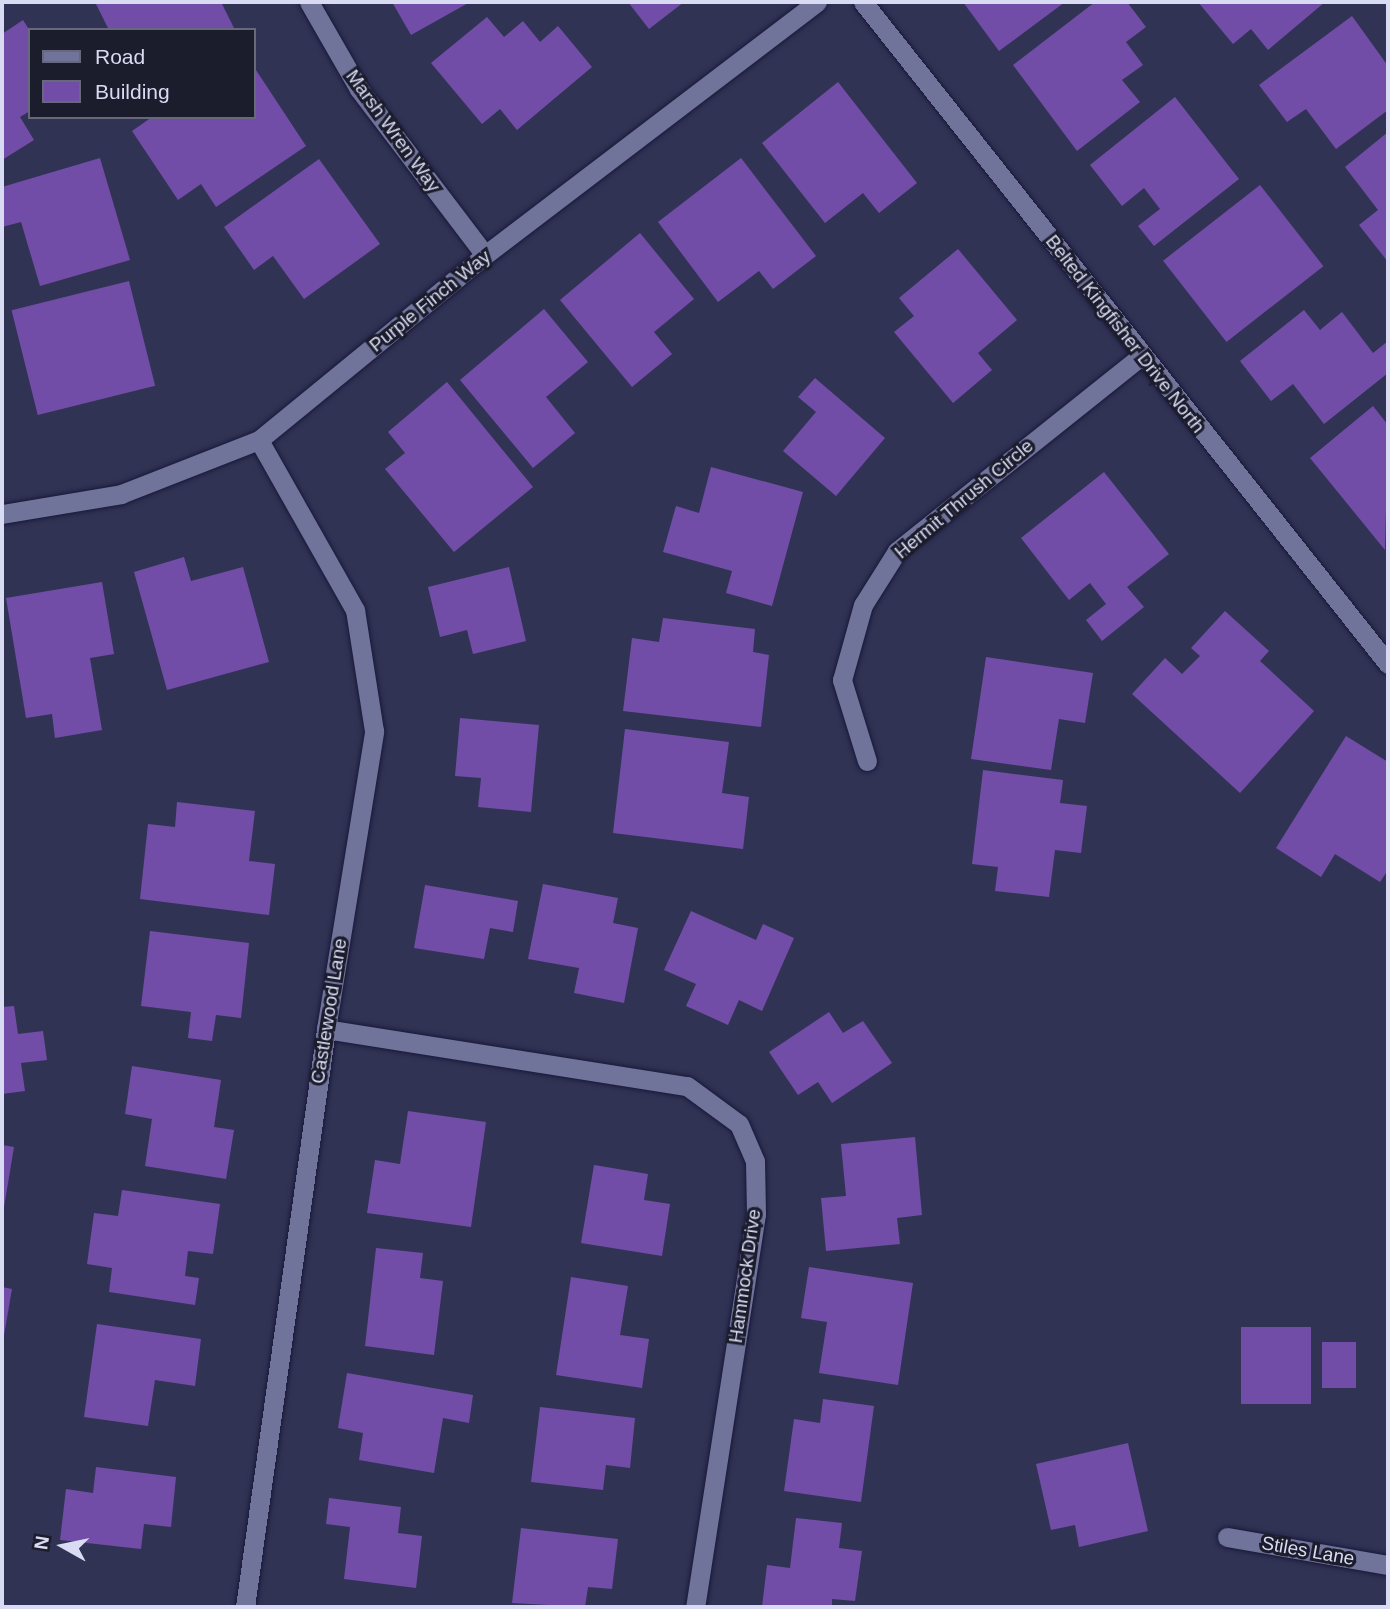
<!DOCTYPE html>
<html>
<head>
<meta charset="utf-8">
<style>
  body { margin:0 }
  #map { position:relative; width:1390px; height:1609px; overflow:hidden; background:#313355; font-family:Arial,sans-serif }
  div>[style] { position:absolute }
  .building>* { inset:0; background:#724da7; transform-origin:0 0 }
  .roads { filter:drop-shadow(0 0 2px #191939) drop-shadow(0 0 2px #191939) }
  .minor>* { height:19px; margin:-9.5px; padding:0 9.5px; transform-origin:9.5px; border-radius:9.5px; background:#70749b }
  span { translate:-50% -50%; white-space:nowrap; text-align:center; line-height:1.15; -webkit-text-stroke:6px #1b1c2c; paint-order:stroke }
  .street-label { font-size:19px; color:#d8dbf1 }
  .frame { position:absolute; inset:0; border:4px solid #d8dbf1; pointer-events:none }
  .legend { position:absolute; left:28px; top:28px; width:228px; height:91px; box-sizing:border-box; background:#1b1c2c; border:2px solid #67687b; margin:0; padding:9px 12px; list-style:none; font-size:21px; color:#d8dbf1 }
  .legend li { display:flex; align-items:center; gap:14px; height:35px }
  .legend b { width:35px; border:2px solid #67687b }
  .north { position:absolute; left:28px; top:1511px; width:70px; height:70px; -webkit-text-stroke:5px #1b1c2c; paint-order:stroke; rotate:279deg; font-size:19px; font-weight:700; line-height:28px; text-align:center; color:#d8dbf1 }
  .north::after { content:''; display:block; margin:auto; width:24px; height:32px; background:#d8dbf1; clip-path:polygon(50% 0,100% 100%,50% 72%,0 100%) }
</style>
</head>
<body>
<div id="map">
  <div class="building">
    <i style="clip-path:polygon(95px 2px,221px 2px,235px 30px,109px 30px)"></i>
    <i style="clip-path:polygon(392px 2px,470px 2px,411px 35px)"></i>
    <i style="clip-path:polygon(628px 2px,684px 2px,649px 29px)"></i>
    <i style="clip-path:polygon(963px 2px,1065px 2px,999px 51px)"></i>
    <i style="clip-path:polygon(1095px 2px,1127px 2px,1146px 27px,1126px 42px,1143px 65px,1122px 80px,1140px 102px,1077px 151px,1013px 65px)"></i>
    <i style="clip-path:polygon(1198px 2px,1325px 2px,1268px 50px,1251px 29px,1233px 44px)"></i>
    <i style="clip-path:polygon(1352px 16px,1388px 66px,1388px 110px,1336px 149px,1306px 109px,1287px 122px,1259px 85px)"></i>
    <i style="clip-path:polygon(487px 17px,504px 37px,523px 21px,540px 42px,558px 26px,592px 67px,517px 130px,500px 109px,482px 124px,431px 63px)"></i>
    <i style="clip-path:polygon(23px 20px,30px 31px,30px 111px,20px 117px,34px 140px,2px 160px,2px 34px)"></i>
    <i style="clip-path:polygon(254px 67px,306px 146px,216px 207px,201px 184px,178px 200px,132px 131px,152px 117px,254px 117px)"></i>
    <i style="clip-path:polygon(838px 82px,917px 183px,879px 213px,863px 193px,825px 223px,762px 143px)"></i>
    <i style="clip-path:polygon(1175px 97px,1239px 179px,1154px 246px,1138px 226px,1160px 209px,1144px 188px,1122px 206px,1090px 165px)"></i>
    <i style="clip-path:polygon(1388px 132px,1388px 262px,1359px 225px,1378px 210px,1345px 167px)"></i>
    <i style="clip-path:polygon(100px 158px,130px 260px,40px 286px,21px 222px,2px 227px,2px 187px)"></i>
    <i style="clip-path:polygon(741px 158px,816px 256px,773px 289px,759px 271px,718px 302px,658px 222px)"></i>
    <i style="clip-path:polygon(319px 159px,380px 244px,304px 299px,273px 256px,254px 270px,224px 227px)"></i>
    <i style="left:1260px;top:185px;width:103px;height:123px;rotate:52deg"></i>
    <i style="clip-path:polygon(640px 233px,694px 299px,654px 332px,672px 354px,632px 387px,560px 300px)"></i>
    <i style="clip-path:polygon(958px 249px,1017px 320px,978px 353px,992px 370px,953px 403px,894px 332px,914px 316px,899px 298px)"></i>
    <i style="left:129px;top:281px;width:108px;height:121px;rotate:76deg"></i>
    <i style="clip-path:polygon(544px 309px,588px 362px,546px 397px,575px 433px,533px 468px,460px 380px)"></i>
    <i style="clip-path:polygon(1304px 310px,1320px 330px,1342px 312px,1373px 353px,1388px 341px,1388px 373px,1324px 424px,1293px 384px,1271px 401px,1240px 361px)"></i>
    <i style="clip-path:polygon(815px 378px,885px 438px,836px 496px,783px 451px,816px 412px,798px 397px)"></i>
    <i style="clip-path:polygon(447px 382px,533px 487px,454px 552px,385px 469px,405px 453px,388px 432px)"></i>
    <i style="clip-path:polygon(1373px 406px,1388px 425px,1385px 550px,1310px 458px)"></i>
    <i style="clip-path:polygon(711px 467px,803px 492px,772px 606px,726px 593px,732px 571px,663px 552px,676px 506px,699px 513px)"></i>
    <i style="clip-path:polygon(1104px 472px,1169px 554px,1127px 587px,1144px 607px,1102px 641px,1086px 620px,1106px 604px,1090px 583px,1069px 600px,1021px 538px)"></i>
    <i style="clip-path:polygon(184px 557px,191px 581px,243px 567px,269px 662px,167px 690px,134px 572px)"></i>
    <i style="clip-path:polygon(509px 567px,526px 641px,473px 654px,467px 630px,440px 637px,428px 587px)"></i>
    <i style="clip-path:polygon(102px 582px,114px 654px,90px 658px,102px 730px,55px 738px,52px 714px,26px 718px,6px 598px)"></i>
    <i style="clip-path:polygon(1225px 611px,1269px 651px,1260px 661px,1314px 711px,1240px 793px,1132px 694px,1165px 658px,1182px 674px,1200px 656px,1191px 648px)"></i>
    <i style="clip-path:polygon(663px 618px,755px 629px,753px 652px,769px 655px,761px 727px,623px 711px,632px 638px,659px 642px)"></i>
    <i style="clip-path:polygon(986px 657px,1093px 673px,1085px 723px,1059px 719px,1051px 770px,971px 759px)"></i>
    <i style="clip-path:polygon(460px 718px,539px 725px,531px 812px,478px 807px,481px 778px,455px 776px)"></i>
    <i style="clip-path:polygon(625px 729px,729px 742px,722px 793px,749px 797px,743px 849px,613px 833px)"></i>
    <i style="clip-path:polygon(1346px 736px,1388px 762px,1388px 870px,1380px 882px,1335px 854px,1321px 877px,1276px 848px)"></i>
    <i style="clip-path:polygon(983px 770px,1063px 780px,1060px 803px,1087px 806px,1081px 853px,1055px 850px,1049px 897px,995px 891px,998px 867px,972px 864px)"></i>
    <i style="clip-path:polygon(177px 802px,255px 811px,249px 861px,275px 864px,269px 915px,140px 899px,148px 824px,175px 827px)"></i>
    <i style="clip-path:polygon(543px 884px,618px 898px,613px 923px,638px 928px,624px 1003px,574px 993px,579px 968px,528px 959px)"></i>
    <i style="clip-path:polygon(425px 885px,518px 901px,513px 932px,490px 928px,484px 959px,414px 948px)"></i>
    <i style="clip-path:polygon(691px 911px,756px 940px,763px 924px,794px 938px,762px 1011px,739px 1000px,728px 1025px,686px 1006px,696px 984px,664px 970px)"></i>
    <i style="clip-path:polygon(150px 931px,249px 943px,241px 1018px,216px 1015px,212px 1041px,188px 1038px,191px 1012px,141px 1006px)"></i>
    <i style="clip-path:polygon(14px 1006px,18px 1034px,43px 1031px,47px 1060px,21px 1063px,25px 1091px,2px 1094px,2px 1007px)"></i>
    <i style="clip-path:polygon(829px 1012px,843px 1033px,863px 1021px,892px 1063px,832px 1103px,818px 1082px,798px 1095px,769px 1052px)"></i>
    <i style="clip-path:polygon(132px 1066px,221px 1080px,214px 1127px,234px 1130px,226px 1179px,145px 1166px,152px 1119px,125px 1114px)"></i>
    <i style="clip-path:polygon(408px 1111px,486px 1122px,471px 1227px,367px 1213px,375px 1160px,400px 1164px)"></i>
    <i style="clip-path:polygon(915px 1137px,922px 1215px,897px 1218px,900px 1244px,826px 1251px,821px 1198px,846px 1196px,841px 1144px)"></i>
    <i style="clip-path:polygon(2px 1145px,14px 1147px,3px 1213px,2px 1212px)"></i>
    <i style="clip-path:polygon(594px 1165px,648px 1174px,644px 1200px,670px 1204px,662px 1256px,581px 1243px)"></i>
    <i style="clip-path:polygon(122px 1190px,220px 1204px,213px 1254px,188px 1251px,185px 1276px,199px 1278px,195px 1305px,109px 1292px,112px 1268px,87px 1264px,94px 1213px,118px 1216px)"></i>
    <i style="clip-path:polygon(376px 1248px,423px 1253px,420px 1278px,443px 1281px,434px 1355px,365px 1346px)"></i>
    <i style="clip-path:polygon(809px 1267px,913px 1283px,898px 1385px,819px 1373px,827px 1322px,801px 1318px)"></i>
    <i style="clip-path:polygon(571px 1277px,628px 1286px,620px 1335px,649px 1339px,642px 1388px,556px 1375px)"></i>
    <i style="clip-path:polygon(2px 1287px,12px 1289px,3px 1341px,2px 1341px)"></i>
    <i style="clip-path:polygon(97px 1324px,201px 1339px,195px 1386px,155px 1380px,148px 1426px,84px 1417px)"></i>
    <i style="left:1241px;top:1327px;width:70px;height:77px"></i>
    <i style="left:1322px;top:1342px;width:34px;height:46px"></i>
    <i style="clip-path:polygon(347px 1373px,473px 1395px,469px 1423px,443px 1418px,434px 1473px,359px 1460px,363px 1433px,338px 1428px)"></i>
    <i style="clip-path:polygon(823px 1399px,874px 1406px,861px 1502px,784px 1491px,794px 1419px,820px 1423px)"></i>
    <i style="clip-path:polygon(540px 1407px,635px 1418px,630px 1468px,606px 1465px,603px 1490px,531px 1482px)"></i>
    <i style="clip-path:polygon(1128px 1443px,1148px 1531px,1079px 1547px,1075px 1525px,1051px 1530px,1036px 1464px)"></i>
    <i style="clip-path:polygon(96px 1467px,176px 1477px,171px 1527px,144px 1524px,141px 1549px,60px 1540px,66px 1489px,93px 1493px)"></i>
    <i style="clip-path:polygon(329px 1498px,401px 1507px,398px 1533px,422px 1536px,416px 1588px,344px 1579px,350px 1527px,326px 1524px)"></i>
    <i style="clip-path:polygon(796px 1518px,842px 1523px,839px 1548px,862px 1551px,855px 1601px,832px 1599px,832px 1607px,762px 1607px,767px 1565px,790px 1568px)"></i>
    <i style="clip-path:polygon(521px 1528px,618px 1539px,612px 1589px,588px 1587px,585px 1607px,512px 1603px)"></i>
  </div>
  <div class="roads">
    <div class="minor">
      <i style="left:309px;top:2px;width:100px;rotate:60.1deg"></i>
      <i style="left:359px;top:89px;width:208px;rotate:52.8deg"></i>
      <i style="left:863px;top:2px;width:845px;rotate:51.58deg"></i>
      <i style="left:2px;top:514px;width:121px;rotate:-9.5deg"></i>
      <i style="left:121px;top:494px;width:148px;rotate:-21.4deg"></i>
      <i style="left:259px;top:440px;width:292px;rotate:-39.3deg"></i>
      <i style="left:485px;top:255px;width:417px;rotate:-37.3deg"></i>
      <i style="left:867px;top:761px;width:85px;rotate:-107.2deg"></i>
      <i style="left:842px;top:680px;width:78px;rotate:-74.4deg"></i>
      <i style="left:863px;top:605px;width:64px;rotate:-57.8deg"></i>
      <i style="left:897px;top:551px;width:312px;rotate:-38.6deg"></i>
      <i style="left:326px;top:1029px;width:365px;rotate:9deg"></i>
      <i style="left:687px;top:1086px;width:64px;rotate:36.2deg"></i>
      <i style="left:739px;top:1124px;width:40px;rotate:66.6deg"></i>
      <i style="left:755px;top:1161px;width:53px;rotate:88.9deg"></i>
      <i style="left:756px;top:1214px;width:398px;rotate:98.8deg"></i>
      <i style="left:1227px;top:1537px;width:163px;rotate:9.9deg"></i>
      <i style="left:245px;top:1607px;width:584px;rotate:-82.02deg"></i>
      <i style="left:326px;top:1029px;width:302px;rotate:-80.8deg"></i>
      <i style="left:374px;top:731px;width:122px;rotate:-98.9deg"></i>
      <i style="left:355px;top:610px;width:195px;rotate:-119.5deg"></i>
    </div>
  </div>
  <div class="street-label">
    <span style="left:393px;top:131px;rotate:54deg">Marsh Wren Way</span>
    <span style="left:430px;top:301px;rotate:-39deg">Purple Finch Way</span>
    <span style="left:1125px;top:334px;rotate:52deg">Belted Kingfisher Drive North</span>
    <span style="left:964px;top:499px;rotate:-40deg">Hermit Thrush Circle</span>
    <span style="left:329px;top:1011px;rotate:-81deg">Castlewood Lane</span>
    <span style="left:745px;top:1276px;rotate:-82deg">Hammock Drive</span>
    <span style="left:1308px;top:1551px;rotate:10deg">Stiles Lane</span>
  </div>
  <div class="frame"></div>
  <ul class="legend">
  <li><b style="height:9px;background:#70749b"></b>Road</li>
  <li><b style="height:19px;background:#724da7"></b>Building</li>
  </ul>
  <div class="north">N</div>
</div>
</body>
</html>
